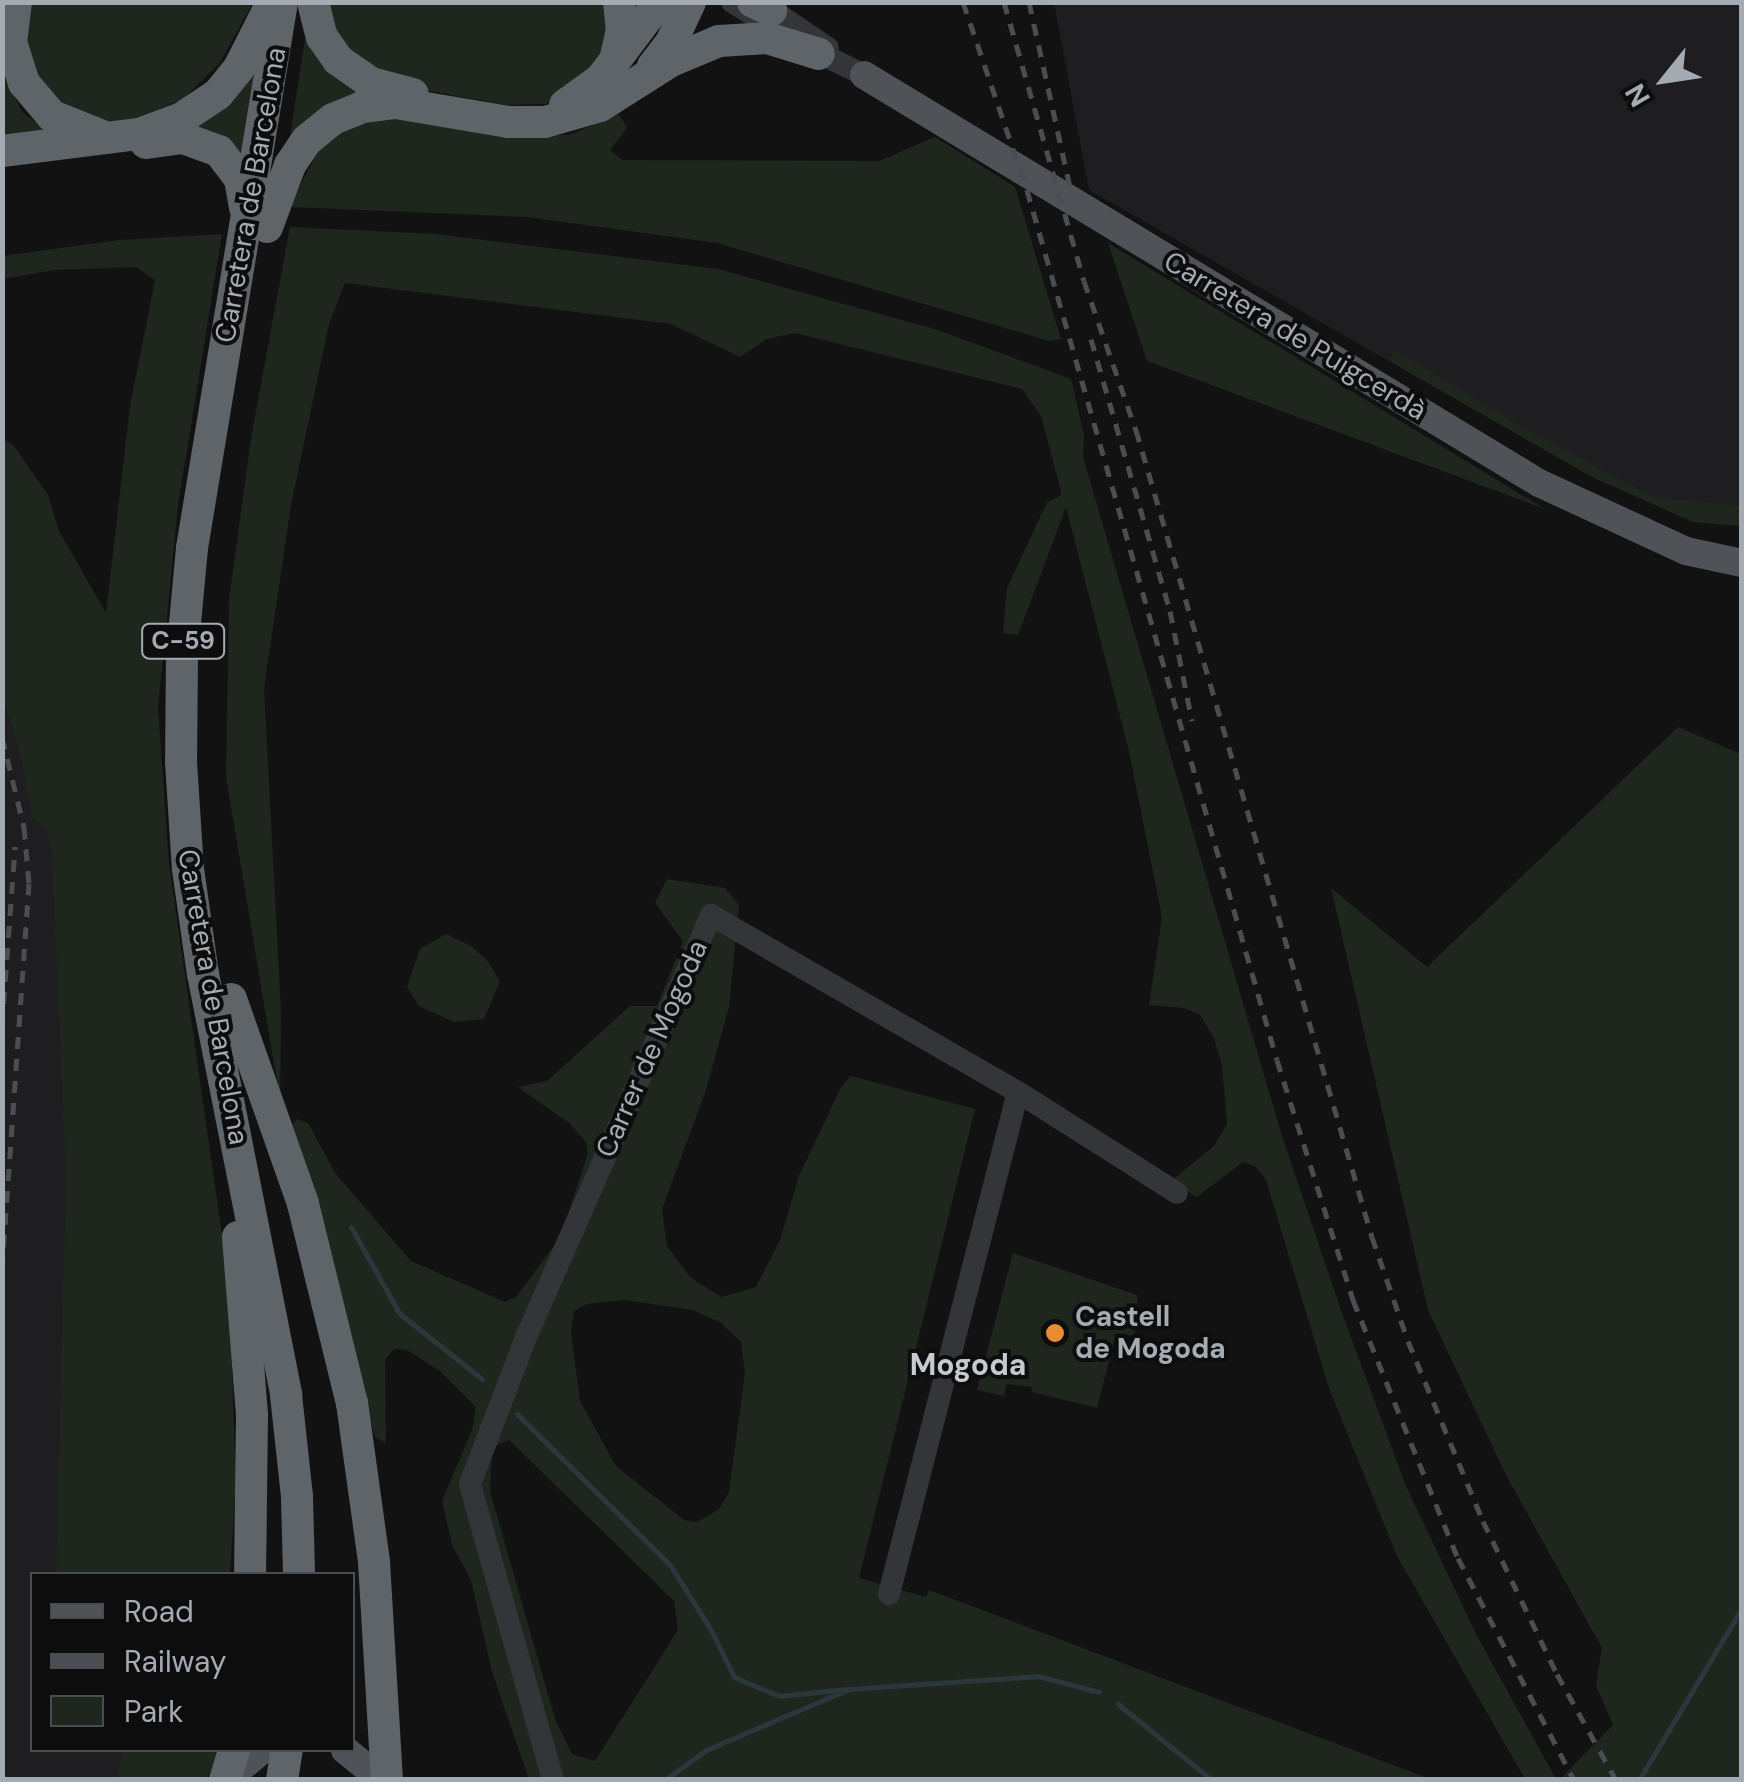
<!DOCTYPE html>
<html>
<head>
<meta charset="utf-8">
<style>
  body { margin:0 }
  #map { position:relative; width:1744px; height:1782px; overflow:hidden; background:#121213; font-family:"DM Sans",sans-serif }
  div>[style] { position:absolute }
  .built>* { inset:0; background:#1e1e20 }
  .green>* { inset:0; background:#1e261e }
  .stream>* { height:5px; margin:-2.5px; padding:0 2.5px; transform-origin:2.5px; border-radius:2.5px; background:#2c373b }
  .minor>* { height:22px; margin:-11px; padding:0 11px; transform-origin:11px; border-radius:11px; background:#333538 }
  .major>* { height:28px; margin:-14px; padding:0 14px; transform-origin:14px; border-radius:14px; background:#4f5257 }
  .highway>* { height:32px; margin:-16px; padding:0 16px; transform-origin:16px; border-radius:16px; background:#5f6469 }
  .rail>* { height:5px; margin-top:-2.5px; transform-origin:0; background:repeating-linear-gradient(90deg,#4a4d51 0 12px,transparent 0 22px) }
  .dots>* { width:28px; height:28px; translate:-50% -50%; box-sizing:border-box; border:5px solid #0d0d0e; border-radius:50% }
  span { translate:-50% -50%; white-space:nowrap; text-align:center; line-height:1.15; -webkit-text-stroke:8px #0d0d0e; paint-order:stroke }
  .shield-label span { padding:2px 8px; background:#0d0d0e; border:2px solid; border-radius:8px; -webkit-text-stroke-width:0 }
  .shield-label { font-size:25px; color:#a4abb3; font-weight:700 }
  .street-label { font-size:28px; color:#a4abb3 }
  .poi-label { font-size:28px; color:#a4abb3; font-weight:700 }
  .left { translate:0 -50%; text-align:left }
  .neighbourhood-label { font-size:30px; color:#c5c9d0; font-weight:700 }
  .frame { position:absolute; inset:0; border:5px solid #a4abb3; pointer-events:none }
  .legend { position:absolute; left:30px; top:1572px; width:325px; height:180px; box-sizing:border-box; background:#0d0d0e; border:2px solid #494c50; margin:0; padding:12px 18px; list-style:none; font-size:30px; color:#a4abb3 }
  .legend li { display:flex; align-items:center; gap:20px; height:50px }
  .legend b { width:50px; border:2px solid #494c50 }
  .north { position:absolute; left:1614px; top:30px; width:100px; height:100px; -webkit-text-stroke:8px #0d0d0e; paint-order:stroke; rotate:240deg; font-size:28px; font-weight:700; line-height:40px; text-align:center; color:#a4abb3 }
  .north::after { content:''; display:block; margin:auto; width:35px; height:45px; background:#a4abb3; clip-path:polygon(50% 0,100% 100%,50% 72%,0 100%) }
</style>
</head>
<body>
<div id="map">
  <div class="built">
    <i style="clip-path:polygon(1054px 3px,1741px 3px,1741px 526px,1693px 522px,1592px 477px,1089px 190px)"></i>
    <i style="clip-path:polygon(2px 501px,29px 534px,151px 1574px,32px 1574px,32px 1750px,148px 1750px,145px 1779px,3px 1779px)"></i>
  </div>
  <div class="green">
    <i style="clip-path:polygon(28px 3px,253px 3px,219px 64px,182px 100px,128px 121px,92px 121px,66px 110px,36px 85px,22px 28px)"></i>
    <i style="clip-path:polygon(319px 3px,610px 3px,609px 51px,564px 98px,546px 104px,507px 105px,391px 84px,360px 72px)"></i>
    <i style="clip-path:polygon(307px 26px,372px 92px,287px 155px)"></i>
    <i style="clip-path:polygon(255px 60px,246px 172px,174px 131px)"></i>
    <i style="clip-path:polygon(2px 73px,23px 113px,52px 134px,3px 139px)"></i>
    <i style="clip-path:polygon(619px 114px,627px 128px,610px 150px,622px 160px,879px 161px,935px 137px,1015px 187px,1061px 339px,1049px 341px,717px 243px,527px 217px,290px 207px,320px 146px,348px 128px,381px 119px,422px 118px,501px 135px,569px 135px)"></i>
    <i style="clip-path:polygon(290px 227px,436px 234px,718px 269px,938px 330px,1071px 379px,1084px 435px,1083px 457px,1282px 1136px,1342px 1313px,1406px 1486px,1477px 1636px,1556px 1779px,1525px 1779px,1397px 1556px,1329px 1388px,1266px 1180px,1256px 1167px,1243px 1162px,1197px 1197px,1171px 1181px,1214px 1146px,1227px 1124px,1222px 1065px,1214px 1038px,1200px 1015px,1184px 1008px,1149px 1005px,1162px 917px,1129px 751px,1066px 507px,1018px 635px,1003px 633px,1007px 588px,1047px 502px,1062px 495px,1041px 416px,1022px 389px,795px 333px,767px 339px,740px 357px,671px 324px,345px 283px,329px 324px,291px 505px,264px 688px,281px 1011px,280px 1099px,226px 778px,229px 600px,251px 438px)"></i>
    <i style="clip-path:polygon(222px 234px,178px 506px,158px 707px,169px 863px,229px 1284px,236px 1483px,230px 1574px,56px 1574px,66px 1178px,52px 854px,46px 828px,33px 819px,20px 755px,3px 698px,3px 439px,14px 446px,48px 495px,59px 531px,106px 613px,130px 406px,155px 280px,136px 267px,54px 270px,3px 279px,2px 256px,119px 240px)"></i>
    <i style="clip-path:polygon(1108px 243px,1545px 509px,1147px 361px)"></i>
    <i style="clip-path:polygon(1393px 349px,1522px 427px,1653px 497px,1741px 506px,1741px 526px,1693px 522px,1592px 477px,1391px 362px)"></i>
    <i style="clip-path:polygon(1678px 727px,1741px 754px,1741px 1779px,1560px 1779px,1613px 1725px,1596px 1685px,1602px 1648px,1506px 1475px,1428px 1310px,1331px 888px,1427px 967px)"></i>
    <i style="clip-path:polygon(evenodd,667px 879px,725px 888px,739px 905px,729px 1007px,705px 1093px,662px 1209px,667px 1246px,690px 1277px,721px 1297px,756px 1287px,780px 1240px,799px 1176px,842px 1085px,851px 1076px,975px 1109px,859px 1578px,926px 1597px,929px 1590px,1430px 1779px,529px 1779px,492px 1672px,471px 1580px,452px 1545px,442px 1501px,472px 1430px,476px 1407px,440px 1371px,407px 1350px,394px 1349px,385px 1360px,386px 1443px,375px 1437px,290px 1128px,297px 1119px,308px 1123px,335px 1173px,411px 1261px,505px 1302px,516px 1297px,560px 1238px,588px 1153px,586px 1142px,569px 1123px,518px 1087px,547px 1081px,630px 1006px,657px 1006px,683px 941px,655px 903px,667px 879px,625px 1300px,692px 1310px,720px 1322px,741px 1342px,745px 1373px,729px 1492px,719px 1509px,697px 1522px,684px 1520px,616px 1466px,580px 1401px,571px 1333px,574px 1311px,586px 1304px,625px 1300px,667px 879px,509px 1440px,674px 1601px,678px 1630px,595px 1761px,572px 1754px,555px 1719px,490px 1491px,492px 1447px,509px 1440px)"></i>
    <i style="clip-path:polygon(446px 934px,471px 946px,487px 960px,500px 981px,484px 1019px,454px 1022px,419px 1006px,407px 987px,420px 949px)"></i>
    <i style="clip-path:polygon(1013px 1253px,1137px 1295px,1140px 1317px,1133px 1336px,1116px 1333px,1097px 1408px,1032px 1392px,1031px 1387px,1007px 1384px,1004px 1396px,977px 1390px)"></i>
    <i style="clip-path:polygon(123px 1750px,219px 1750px,207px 1779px,116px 1780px)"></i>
  </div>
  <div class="stream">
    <i style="left:351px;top:1227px;width:98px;rotate:60.8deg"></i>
    <i style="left:399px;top:1313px;width:106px;rotate:38.5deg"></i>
    <i style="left:517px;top:1414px;width:215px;rotate:44.6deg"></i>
    <i style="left:670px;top:1565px;width:77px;rotate:57.8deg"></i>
    <i style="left:711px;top:1630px;width:52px;rotate:63.9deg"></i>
    <i style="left:734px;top:1677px;width:49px;rotate:22.9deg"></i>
    <i style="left:779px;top:1696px;width:70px;rotate:-5.7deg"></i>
    <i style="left:1118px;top:1704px;width:121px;rotate:39deg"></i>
    <i style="left:665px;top:1780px;width:51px;rotate:-36.2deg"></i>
    <i style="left:706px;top:1750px;width:155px;rotate:-23.1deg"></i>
    <i style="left:849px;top:1689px;width:189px;rotate:-3.9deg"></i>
    <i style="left:1038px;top:1676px;width:63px;rotate:14.7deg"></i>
    <i style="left:1639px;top:1780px;width:200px;rotate:-59.1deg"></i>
  </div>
  <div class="minor">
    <i style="left:732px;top:2px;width:38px;rotate:32deg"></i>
    <i style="left:760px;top:2px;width:82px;rotate:34.1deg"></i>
    <i style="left:809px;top:48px;width:61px;rotate:26.1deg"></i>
    <i style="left:889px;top:1594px;width:518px;rotate:-75.59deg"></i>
    <i style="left:553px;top:1780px;width:307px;rotate:-105.7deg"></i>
    <i style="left:470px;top:1484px;width:160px;rotate:-69.1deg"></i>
    <i style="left:527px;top:1335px;width:459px;rotate:-66.3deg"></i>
    <i style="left:711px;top:915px;width:354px;rotate:30deg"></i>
    <i style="left:1018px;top:1092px;width:188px;rotate:32.4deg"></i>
  </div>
  <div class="major">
    <i style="left:864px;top:75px;width:789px;rotate:31.15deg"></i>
    <i style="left:1539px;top:483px;width:162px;rotate:24.8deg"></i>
    <i style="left:1686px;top:551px;width:57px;rotate:12.1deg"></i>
    <i style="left:345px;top:1750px;width:48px;rotate:39deg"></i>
    <i style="left:226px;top:1780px;width:47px;rotate:-39.8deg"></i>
  </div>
  <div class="highway">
    <i style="left:16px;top:2px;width:40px;rotate:97.1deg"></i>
    <i style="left:11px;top:42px;width:43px;rotate:72.4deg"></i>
    <i style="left:24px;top:83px;width:43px;rotate:49.7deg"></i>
    <i style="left:52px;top:116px;width:52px;rotate:21.6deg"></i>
    <i style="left:282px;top:2px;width:553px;rotate:99.36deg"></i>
    <i style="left:192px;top:548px;width:107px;rotate:95.3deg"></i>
    <i style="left:182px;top:655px;width:107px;rotate:90.5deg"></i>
    <i style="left:181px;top:762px;width:107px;rotate:86.3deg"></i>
    <i style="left:188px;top:869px;width:106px;rotate:81.9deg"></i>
    <i style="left:203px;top:974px;width:429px;rotate:78.8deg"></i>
    <i style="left:286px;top:1395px;width:103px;rotate:83.8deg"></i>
    <i style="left:297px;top:1497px;width:77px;rotate:88.5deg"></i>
    <i style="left:313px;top:2px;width:36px;rotate:76deg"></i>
    <i style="left:322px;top:37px;width:28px;rotate:55deg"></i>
    <i style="left:338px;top:60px;width:40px;rotate:34.9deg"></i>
    <i style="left:371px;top:83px;width:43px;rotate:14.7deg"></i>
    <i style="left:753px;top:2px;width:20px;rotate:24deg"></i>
    <i style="left:616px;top:56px;width:26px;rotate:-77deg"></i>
    <i style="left:622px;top:31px;width:29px;rotate:-96deg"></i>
    <i style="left:653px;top:66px;width:29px;rotate:-52deg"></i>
    <i style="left:671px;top:43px;width:45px;rotate:-65.1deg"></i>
    <i style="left:565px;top:105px;width:44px;rotate:-35.8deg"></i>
    <i style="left:601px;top:79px;width:96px;rotate:-53deg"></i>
    <i style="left:146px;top:143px;width:37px;rotate:-8deg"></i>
    <i style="left:183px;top:138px;width:38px;rotate:20deg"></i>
    <i style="left:219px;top:151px;width:35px;rotate:53deg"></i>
    <i style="left:240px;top:179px;width:29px;rotate:80deg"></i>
    <i style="left:2px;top:151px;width:138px;rotate:-7.1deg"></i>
    <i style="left:139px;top:134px;width:46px;rotate:-20.4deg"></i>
    <i style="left:182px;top:118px;width:43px;rotate:-33.7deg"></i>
    <i style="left:218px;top:94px;width:33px;rotate:-51deg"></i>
    <i style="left:239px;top:68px;width:68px;rotate:-63.1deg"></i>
    <i style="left:267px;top:227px;width:66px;rotate:-69.6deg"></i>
    <i style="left:290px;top:165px;width:30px;rotate:-56deg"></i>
    <i style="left:307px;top:140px;width:33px;rotate:-39deg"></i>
    <i style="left:333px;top:119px;width:31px;rotate:-22deg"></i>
    <i style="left:362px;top:107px;width:34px;rotate:-7deg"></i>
    <i style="left:396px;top:103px;width:114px;rotate:9.6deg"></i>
    <i style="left:508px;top:122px;width:37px"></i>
    <i style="left:545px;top:122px;width:57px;rotate:-16.2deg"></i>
    <i style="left:600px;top:106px;width:84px;rotate:-32.4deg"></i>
    <i style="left:671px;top:61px;width:52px;rotate:-22.6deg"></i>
    <i style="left:719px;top:41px;width:48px;rotate:-3.6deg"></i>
    <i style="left:767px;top:38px;width:54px;rotate:17.1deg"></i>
    <i style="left:231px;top:999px;width:217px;rotate:70.6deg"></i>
    <i style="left:303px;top:1204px;width:205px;rotate:76.2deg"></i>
    <i style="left:352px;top:1403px;width:161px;rotate:82.1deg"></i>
    <i style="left:374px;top:1562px;width:218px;rotate:86.6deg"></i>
    <i style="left:238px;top:1237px;width:179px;rotate:85.5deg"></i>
    <i style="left:252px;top:1415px;width:159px;rotate:90.7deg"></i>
    <i style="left:225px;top:1780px;width:31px;rotate:-73deg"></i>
    <i style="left:282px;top:1780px;width:30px;rotate:-81deg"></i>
  </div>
  <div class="rail">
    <i style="left:963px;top:2px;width:199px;rotate:71.2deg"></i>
    <i style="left:1027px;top:190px;width:905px;rotate:73.97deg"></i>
    <i style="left:1277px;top:1060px;width:252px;rotate:72.4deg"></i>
    <i style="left:1353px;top:1300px;width:279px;rotate:67.9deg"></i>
    <i style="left:1458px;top:1558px;width:250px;rotate:62.4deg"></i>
    <i style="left:1004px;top:2px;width:290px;rotate:74deg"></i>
    <i style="left:1084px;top:281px;width:158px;rotate:70.8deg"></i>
    <i style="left:1136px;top:430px;width:841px;rotate:73.7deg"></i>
    <i style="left:1372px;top:1237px;width:110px;rotate:70.9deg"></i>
    <i style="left:1408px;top:1341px;width:195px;rotate:67.4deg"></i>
    <i style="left:1483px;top:1521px;width:170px;rotate:64.2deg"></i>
    <i style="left:1557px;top:1674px;width:121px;rotate:60.9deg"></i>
    <i style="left:1029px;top:2px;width:195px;rotate:77.5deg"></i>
    <i style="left:1091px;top:339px;width:283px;rotate:73.8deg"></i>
    <i style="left:1170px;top:611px;width:112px;rotate:78.7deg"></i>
    <i style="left:2px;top:737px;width:93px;rotate:76.3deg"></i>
    <i style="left:24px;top:827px;width:56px;rotate:84.9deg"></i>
    <i style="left:29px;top:883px;width:386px;rotate:94deg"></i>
    <i style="left:2px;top:1025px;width:179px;rotate:-85.8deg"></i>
  </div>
  <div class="dots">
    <i style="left:1055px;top:1333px;background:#e98c34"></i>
  </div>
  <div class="shield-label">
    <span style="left:183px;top:641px">C-59</span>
  </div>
  <div class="street-label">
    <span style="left:251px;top:195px;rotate:-80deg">Carretera de Barcelona</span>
    <span style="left:1295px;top:336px;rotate:31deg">Carretera de Puigcerdà</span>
    <span style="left:213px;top:997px;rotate:80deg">Carretera de Barcelona</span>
    <span style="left:652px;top:1049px;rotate:-66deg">Carrer de Mogoda</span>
  </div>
  <div class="poi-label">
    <span class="left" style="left:1075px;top:1333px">Castell<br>de Mogoda</span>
  </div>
  <div class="neighbourhood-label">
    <span style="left:968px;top:1365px">Mogoda</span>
  </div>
  <div class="frame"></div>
  <ul class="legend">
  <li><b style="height:12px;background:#4f5257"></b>Road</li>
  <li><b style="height:12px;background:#4a4d51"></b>Railway</li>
  <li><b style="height:28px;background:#1e261e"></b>Park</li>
  </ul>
  <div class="north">N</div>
</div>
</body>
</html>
